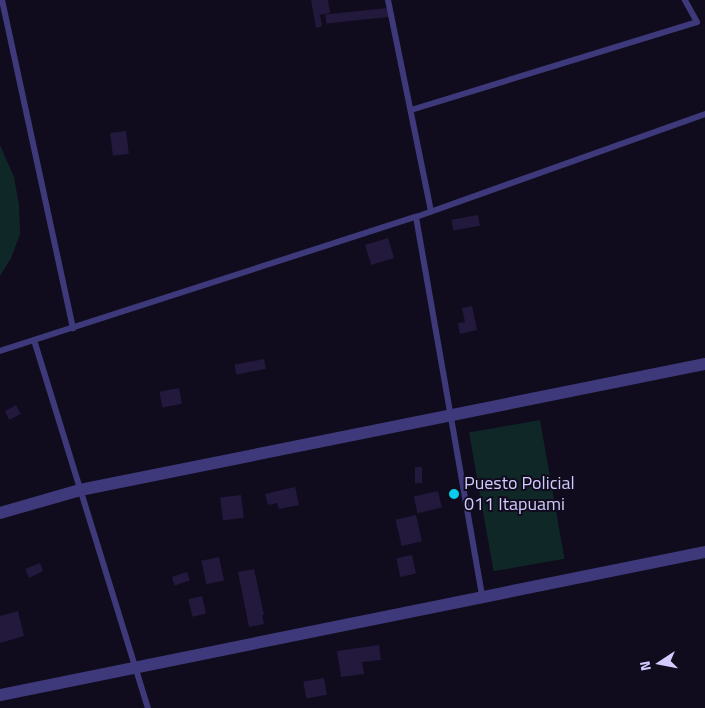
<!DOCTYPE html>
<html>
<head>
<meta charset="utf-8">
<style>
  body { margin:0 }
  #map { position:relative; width:705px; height:708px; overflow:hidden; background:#100c1d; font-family:"Titillium Web",sans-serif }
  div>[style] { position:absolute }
  .green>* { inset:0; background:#102727; transform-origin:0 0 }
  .building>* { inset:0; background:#22193d; transform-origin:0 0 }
  .service>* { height:6px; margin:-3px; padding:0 3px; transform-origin:3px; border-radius:3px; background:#3e397a }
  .minor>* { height:12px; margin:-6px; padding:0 6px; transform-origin:6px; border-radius:6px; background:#3e397a }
  .dots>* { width:14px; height:14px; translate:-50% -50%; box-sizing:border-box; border:2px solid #100c1d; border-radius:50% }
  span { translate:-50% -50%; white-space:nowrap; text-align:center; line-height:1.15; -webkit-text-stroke:4px #100c1d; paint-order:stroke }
  .poi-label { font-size:18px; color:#d2cbfd }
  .left { translate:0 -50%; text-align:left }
  .north { position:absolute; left:635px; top:638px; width:50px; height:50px; -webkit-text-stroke:4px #100c1d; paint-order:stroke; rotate:259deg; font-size:14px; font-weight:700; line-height:20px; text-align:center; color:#d2cbfd }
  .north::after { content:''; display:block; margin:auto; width:18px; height:22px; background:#d2cbfd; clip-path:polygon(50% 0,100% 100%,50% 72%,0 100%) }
</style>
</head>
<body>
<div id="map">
  <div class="green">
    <i style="clip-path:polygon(0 145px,14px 177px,19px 205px,20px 234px,11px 258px,0 276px)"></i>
    <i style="left:540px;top:420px;width:141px;height:72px;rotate:80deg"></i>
  </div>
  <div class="building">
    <i style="clip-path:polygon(311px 0,328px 0,330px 13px,320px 15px,322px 26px,316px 28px)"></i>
    <i style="left:388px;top:8px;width:9px;height:63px;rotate:84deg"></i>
    <i style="left:126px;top:131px;width:23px;height:16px;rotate:83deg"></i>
    <i style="left:478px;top:215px;width:11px;height:27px;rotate:80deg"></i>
    <i style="left:388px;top:238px;width:21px;height:24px;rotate:73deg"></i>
    <i style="clip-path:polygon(472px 306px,477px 330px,460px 334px,458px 323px,465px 322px,462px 308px)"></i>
    <i style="left:264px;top:359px;width:10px;height:30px;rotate:79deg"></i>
    <i style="left:179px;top:388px;width:16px;height:20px;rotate:79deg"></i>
    <i style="left:16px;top:405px;width:10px;height:13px;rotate:61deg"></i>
    <i style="left:415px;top:467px;width:7px;height:16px"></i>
    <i style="clip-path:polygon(295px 487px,299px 505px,279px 509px,277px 503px,268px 505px,265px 494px)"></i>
    <i style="left:438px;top:491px;width:17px;height:25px;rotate:77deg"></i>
    <i style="left:241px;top:495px;width:23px;height:21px;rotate:83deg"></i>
    <i style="left:416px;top:515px;width:27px;height:21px;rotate:77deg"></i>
    <i style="left:412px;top:555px;width:19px;height:16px;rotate:78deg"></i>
    <i style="left:219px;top:557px;width:24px;height:18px;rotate:78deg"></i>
    <i style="clip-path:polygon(40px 563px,43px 571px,29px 578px,25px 569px)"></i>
    <i style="clip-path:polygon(254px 569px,264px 615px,262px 615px,264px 624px,249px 627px,238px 572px)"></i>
    <i style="left:187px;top:572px;width:9px;height:16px;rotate:72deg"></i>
    <i style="left:202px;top:596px;width:18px;height:14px;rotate:77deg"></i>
    <i style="clip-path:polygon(18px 611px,24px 636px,0 643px,0 616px)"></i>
    <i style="clip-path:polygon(379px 645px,381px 660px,362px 662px,364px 674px,341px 677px,337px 651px)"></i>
    <i style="left:324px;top:678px;width:17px;height:21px;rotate:80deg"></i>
  </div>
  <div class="service">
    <i style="left:2px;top:0;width:336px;rotate:77.8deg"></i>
    <i style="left:388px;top:0;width:216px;rotate:78.5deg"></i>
    <i style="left:411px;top:110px;width:299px;rotate:-17.1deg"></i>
    <i style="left:697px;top:22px;width:25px;rotate:-119deg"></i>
    <i style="left:416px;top:217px;width:386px;rotate:80.1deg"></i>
    <i style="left:34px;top:340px;width:385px;rotate:72.8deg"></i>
    <i style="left:0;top:351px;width:437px;rotate:-17.9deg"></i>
    <i style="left:416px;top:217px;width:307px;rotate:-19.6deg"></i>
  </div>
  <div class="minor">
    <i style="left:0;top:513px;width:83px;rotate:-16deg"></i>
    <i style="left:80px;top:490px;width:638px;rotate:-11.4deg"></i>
    <i style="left:0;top:695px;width:719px;rotate:-11.47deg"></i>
  </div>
  <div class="dots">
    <i style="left:454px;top:494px;background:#09cdea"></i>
  </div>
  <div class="poi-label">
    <span class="left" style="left:464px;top:494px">Puesto Policial<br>011 Itapuami</span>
  </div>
  <div class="north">N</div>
</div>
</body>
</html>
